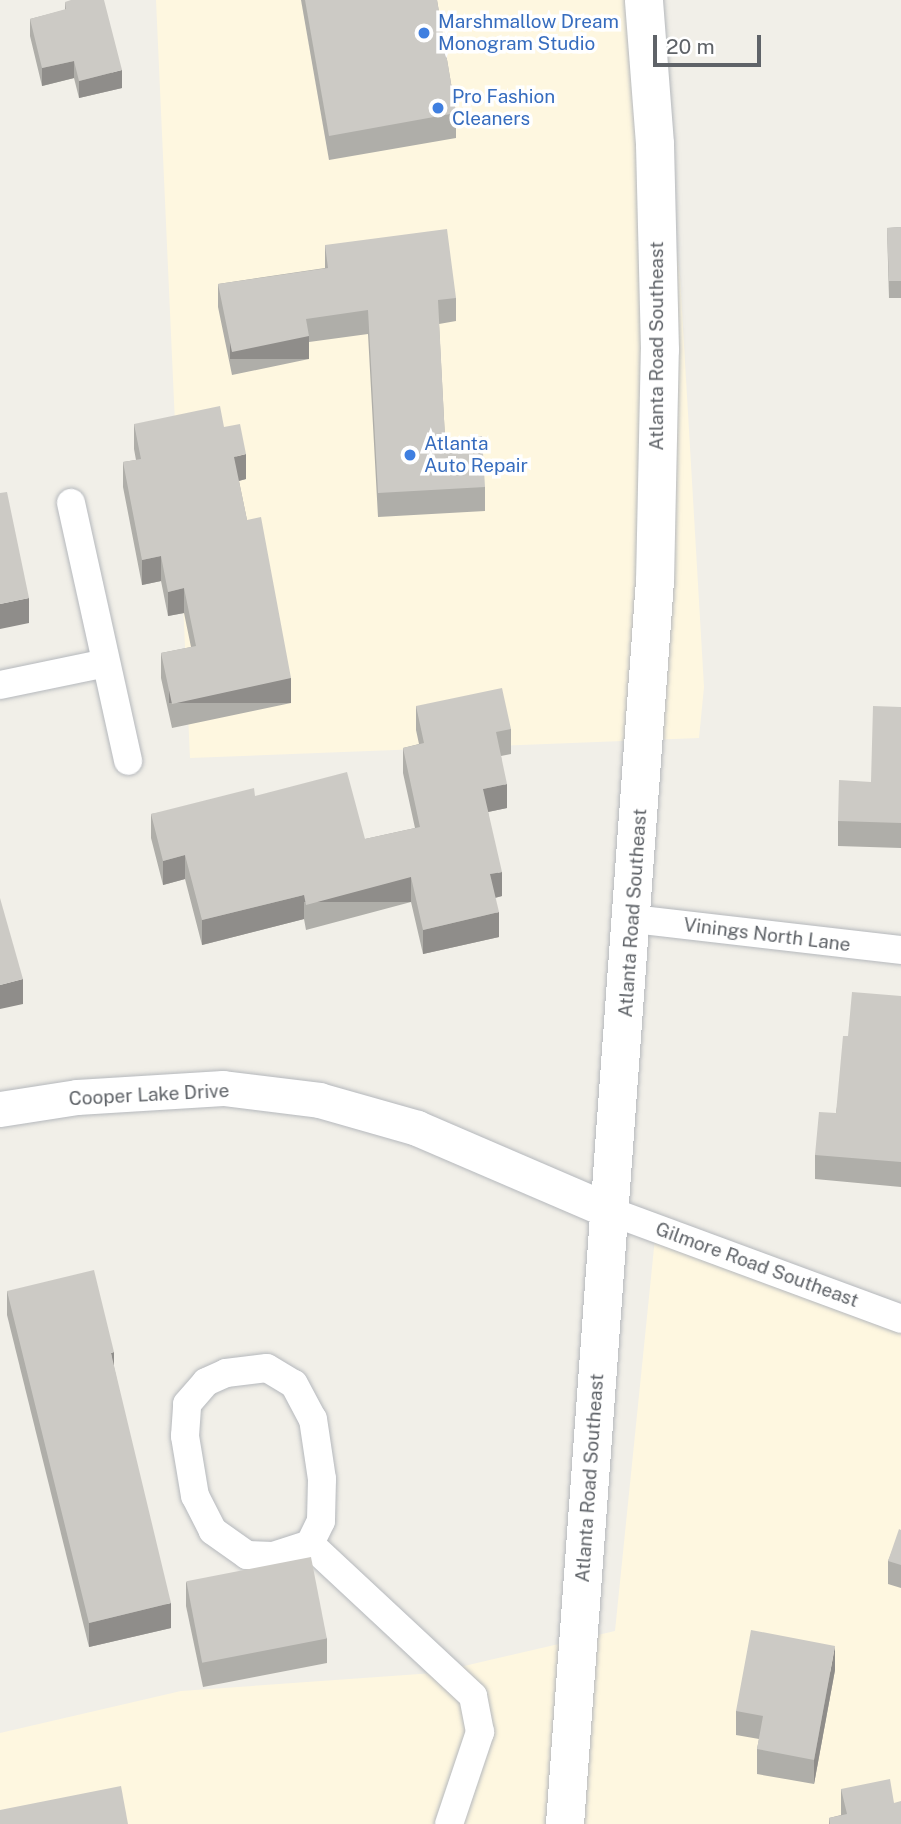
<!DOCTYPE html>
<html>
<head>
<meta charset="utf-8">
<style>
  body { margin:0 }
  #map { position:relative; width:901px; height:1824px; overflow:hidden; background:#f1efe8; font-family:"Public Sans",sans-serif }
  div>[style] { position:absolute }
  .commercial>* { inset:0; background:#fef7e0 }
  .roads { filter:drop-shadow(0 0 2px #b5b8bc) drop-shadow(0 0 2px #b5b8bc) }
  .minor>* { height:28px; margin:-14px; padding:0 14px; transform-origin:14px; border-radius:14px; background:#fff }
  .tertiary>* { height:35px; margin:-17.5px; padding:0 17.5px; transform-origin:17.5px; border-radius:17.5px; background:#fff }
  .secondary>* { height:38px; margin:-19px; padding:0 19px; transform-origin:19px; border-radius:19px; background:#fff }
  .wall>* { inset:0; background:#afaea9 }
  .shaded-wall>* { inset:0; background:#8f8d8a; transform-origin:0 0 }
  .building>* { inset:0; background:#cccac5; transform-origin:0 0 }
  .dots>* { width:19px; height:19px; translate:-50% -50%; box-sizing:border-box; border:4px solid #fff; border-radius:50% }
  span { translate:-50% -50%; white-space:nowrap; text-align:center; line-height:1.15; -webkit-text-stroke:7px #fff; paint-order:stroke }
  .shop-label { font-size:19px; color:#366cbe }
  .left { translate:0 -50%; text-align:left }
  .street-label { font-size:19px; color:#5f6368 }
  .scale { position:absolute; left:653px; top:35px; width:108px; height:32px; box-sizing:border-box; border:4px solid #5f6368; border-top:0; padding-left:9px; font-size:21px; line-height:24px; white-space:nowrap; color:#5f6368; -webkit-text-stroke:5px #fff; paint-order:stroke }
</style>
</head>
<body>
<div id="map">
  <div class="commercial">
    <i style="clip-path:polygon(156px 0,644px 0,680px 276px,704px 687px,699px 738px,190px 758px)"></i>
    <i style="clip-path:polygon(655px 1238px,901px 1324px,901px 1824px,0 1824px,0 1733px,181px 1691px,434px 1673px,615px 1631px)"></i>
  </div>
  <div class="roads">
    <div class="minor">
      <i style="left:71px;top:503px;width:264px;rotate:77.5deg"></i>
      <i style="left:0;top:685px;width:108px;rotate:-11.7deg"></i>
      <i style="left:633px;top:919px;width:270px;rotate:6.6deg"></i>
      <i style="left:612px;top:1212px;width:308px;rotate:20.3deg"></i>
      <i style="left:310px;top:1544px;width:39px;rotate:162deg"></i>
      <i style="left:273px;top:1556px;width:26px;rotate:-178deg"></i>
      <i style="left:247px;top:1555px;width:42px;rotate:-144.8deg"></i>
      <i style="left:213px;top:1531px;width:39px;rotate:-117deg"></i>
      <i style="left:195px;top:1496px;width:61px;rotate:-99.5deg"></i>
      <i style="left:185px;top:1436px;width:32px;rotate:-86deg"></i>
      <i style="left:187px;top:1404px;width:29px;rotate:-49deg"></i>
      <i style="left:206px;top:1382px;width:22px;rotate:-24deg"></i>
      <i style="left:226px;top:1373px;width:41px;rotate:-7deg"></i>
      <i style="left:267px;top:1368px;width:31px;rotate:31deg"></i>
      <i style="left:294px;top:1384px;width:40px;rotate:62deg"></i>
      <i style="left:313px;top:1419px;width:61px;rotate:81.5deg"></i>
      <i style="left:322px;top:1479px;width:42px;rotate:91.4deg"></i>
      <i style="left:321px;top:1521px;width:25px;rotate:116deg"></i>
      <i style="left:310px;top:1544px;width:223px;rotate:43deg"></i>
      <i style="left:473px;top:1696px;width:37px;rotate:79deg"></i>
      <i style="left:480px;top:1732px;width:97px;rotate:108.6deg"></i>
    </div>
    <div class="tertiary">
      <i style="left:0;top:1109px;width:78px;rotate:-8.9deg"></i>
      <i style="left:77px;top:1097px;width:146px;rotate:-3.5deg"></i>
      <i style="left:223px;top:1088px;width:97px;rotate:7.1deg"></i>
      <i style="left:319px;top:1100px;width:102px;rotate:15.9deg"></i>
      <i style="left:417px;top:1128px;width:212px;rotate:23.3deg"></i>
    </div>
    <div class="secondary">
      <i style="left:565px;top:1824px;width:1245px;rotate:-85.86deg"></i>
      <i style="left:655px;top:582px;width:232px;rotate:-88.8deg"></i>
      <i style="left:660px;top:350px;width:206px;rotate:-91.4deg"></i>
      <i style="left:655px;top:144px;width:144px;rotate:-94.4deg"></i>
    </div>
  </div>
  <div class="wall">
    <i style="clip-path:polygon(301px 0,437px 0,456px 113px,456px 138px,329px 160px)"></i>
    <i style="clip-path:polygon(65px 2px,122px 88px,79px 98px,74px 78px,42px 86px,30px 36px,30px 19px,65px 10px)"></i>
    <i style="clip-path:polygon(901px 227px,901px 298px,889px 298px,887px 228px)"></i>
    <i style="clip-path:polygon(325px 245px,456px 298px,456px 321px,439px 324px,445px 438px,485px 487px,485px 511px,378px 517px,368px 334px,309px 342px,309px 359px,232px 375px,218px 307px,218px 284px,325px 268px)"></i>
    <i style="clip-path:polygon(134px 424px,224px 427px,246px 479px,239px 481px,247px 520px,291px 703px,172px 728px,161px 678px,161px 653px,191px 647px,184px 613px,168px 616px,161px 581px,142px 585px,123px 487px,123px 462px,136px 460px,134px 449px)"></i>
    <i style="clip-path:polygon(416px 706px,511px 729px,511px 754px,501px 756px,507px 808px,488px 812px,502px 896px,495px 898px,499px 937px,423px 954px,411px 902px,306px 930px,304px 919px,202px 945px,185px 879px,163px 885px,151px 838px,151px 814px,255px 796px,365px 839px,415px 828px,403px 773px,403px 748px,419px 744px,416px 730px)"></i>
    <i style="clip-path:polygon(901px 707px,901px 848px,838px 846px,838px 821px,871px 782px)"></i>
    <i style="clip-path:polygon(901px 996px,901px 1187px,815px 1179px,815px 1155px,836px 1113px,848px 1036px)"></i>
    <i style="clip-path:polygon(7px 1291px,114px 1367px,171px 1628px,89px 1647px,7px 1315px)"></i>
    <i style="clip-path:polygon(901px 1530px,901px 1588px,888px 1584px,888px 1561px)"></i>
    <i style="clip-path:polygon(186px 1582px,327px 1638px,327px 1663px,203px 1687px,186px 1606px)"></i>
    <i style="clip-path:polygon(835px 1670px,814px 1784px,757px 1774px,757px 1749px,759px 1739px,736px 1735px,736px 1711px)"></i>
    <i style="clip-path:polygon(841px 1789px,894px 1803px,901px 1824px,829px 1824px,829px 1818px,841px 1815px)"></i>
  </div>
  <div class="shaded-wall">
    <i style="clip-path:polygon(74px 61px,74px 78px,42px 86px,42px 68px)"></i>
    <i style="clip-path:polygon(122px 70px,122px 88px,79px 98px,79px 81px)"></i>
    <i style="left:309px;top:336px;width:23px;height:79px;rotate:90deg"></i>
    <i style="clip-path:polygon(246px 454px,246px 479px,234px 482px,234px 457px)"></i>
    <i style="clip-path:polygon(161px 556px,161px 581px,142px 585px,142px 560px)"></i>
    <i style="clip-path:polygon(184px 588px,184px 613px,168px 616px,168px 592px)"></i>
    <i style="clip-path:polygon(29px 598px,29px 623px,0 629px,0 604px)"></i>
    <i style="left:291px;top:678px;width:25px;height:122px;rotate:90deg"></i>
    <i style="clip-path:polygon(507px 784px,507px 808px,483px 813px,483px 789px)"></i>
    <i style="clip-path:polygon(185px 855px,185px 879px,163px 885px,163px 861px)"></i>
    <i style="clip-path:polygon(502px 872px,502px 896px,490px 899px,490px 874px)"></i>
    <i style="left:411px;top:877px;width:25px;height:109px;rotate:90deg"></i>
    <i style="clip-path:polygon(304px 895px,304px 919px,202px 945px,202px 920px)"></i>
    <i style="clip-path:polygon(499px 912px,499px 937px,423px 954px,423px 930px)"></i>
    <i style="clip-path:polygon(23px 979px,23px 1004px,0 1009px,0 985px)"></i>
    <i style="clip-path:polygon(114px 1352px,114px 1376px,111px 1353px)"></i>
    <i style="clip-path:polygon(171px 1603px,171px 1628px,89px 1647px,89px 1623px)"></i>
    <i style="clip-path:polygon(835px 1646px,835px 1670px,814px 1784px,814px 1760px)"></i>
  </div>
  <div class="building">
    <i style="clip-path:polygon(71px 0,104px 0,122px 70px,79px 81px,74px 61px,42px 68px,30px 19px,66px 9px,65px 2px)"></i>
    <i style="clip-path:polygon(305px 0,437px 0,456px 113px,329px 136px)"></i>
    <i style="clip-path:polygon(901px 227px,901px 281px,889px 281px,887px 228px)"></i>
    <i style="clip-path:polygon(447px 229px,456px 298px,438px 300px,445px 438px,482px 436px,485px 487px,378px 493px,368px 310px,306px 319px,309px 336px,232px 352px,218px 284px,328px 268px,325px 245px)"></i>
    <i style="clip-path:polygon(220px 406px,224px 427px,240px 424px,246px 454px,234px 457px,247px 520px,261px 517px,291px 678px,172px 704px,161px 653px,196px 646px,184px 588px,168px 592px,161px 556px,142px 560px,123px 462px,141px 459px,134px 424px)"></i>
    <i style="clip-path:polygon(7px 492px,29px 598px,0 604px,0 493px)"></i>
    <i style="clip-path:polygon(502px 688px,511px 729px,496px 732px,507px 784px,483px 789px,502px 872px,490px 874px,499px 912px,423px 930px,411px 877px,306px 905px,304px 895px,202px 920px,185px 855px,163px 861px,151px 814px,254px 788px,255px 796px,347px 772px,365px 839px,420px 827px,403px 748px,424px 743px,416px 706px)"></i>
    <i style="clip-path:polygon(873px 706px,901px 707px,901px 823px,838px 821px,839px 780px,871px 782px)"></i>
    <i style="clip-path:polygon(0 898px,23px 979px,0 985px)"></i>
    <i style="clip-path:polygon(852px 992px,901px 996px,901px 1162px,815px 1155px,819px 1112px,836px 1113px,843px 1036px,848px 1036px)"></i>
    <i style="clip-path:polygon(94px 1270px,114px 1352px,111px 1353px,171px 1603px,89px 1623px,7px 1291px)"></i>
    <i style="clip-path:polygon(899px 1529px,901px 1530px,901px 1565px,888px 1561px)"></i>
    <i style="left:311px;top:1557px;width:83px;height:127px;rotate:79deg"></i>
    <i style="clip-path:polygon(751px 1630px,835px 1646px,814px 1760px,757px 1749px,763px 1716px,736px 1711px)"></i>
    <i style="clip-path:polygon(890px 1779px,894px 1803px,901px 1801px,901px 1824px,830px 1824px,829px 1818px,847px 1814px,841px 1789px)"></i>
    <i style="clip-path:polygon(121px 1786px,128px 1824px,0 1824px,0 1810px)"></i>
  </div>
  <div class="dots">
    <i style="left:424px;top:33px;background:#3f7fe0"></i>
    <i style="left:438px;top:108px;background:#3f7fe0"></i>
    <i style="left:410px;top:455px;background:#3f7fe0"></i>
  </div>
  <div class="shop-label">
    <span class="left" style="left:438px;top:33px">Marshmallow Dream<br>Monogram Studio</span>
    <span class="left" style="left:452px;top:108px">Pro Fashion<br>Cleaners</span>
    <span class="left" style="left:424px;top:455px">Atlanta<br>Auto Repair</span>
  </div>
  <div class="street-label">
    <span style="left:657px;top:346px;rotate:-90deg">Atlanta Road Southeast</span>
    <span style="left:633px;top:913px;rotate:-86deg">Atlanta Road Southeast</span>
    <span style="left:767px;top:935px;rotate:7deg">Vinings North Lane</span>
    <span style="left:149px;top:1095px;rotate:-3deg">Cooper Lake Drive</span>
    <span style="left:757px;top:1265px;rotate:20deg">Gilmore Road Southeast</span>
    <span style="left:590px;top:1478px;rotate:-86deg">Atlanta Road Southeast</span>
  </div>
  <div class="scale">20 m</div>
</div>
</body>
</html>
